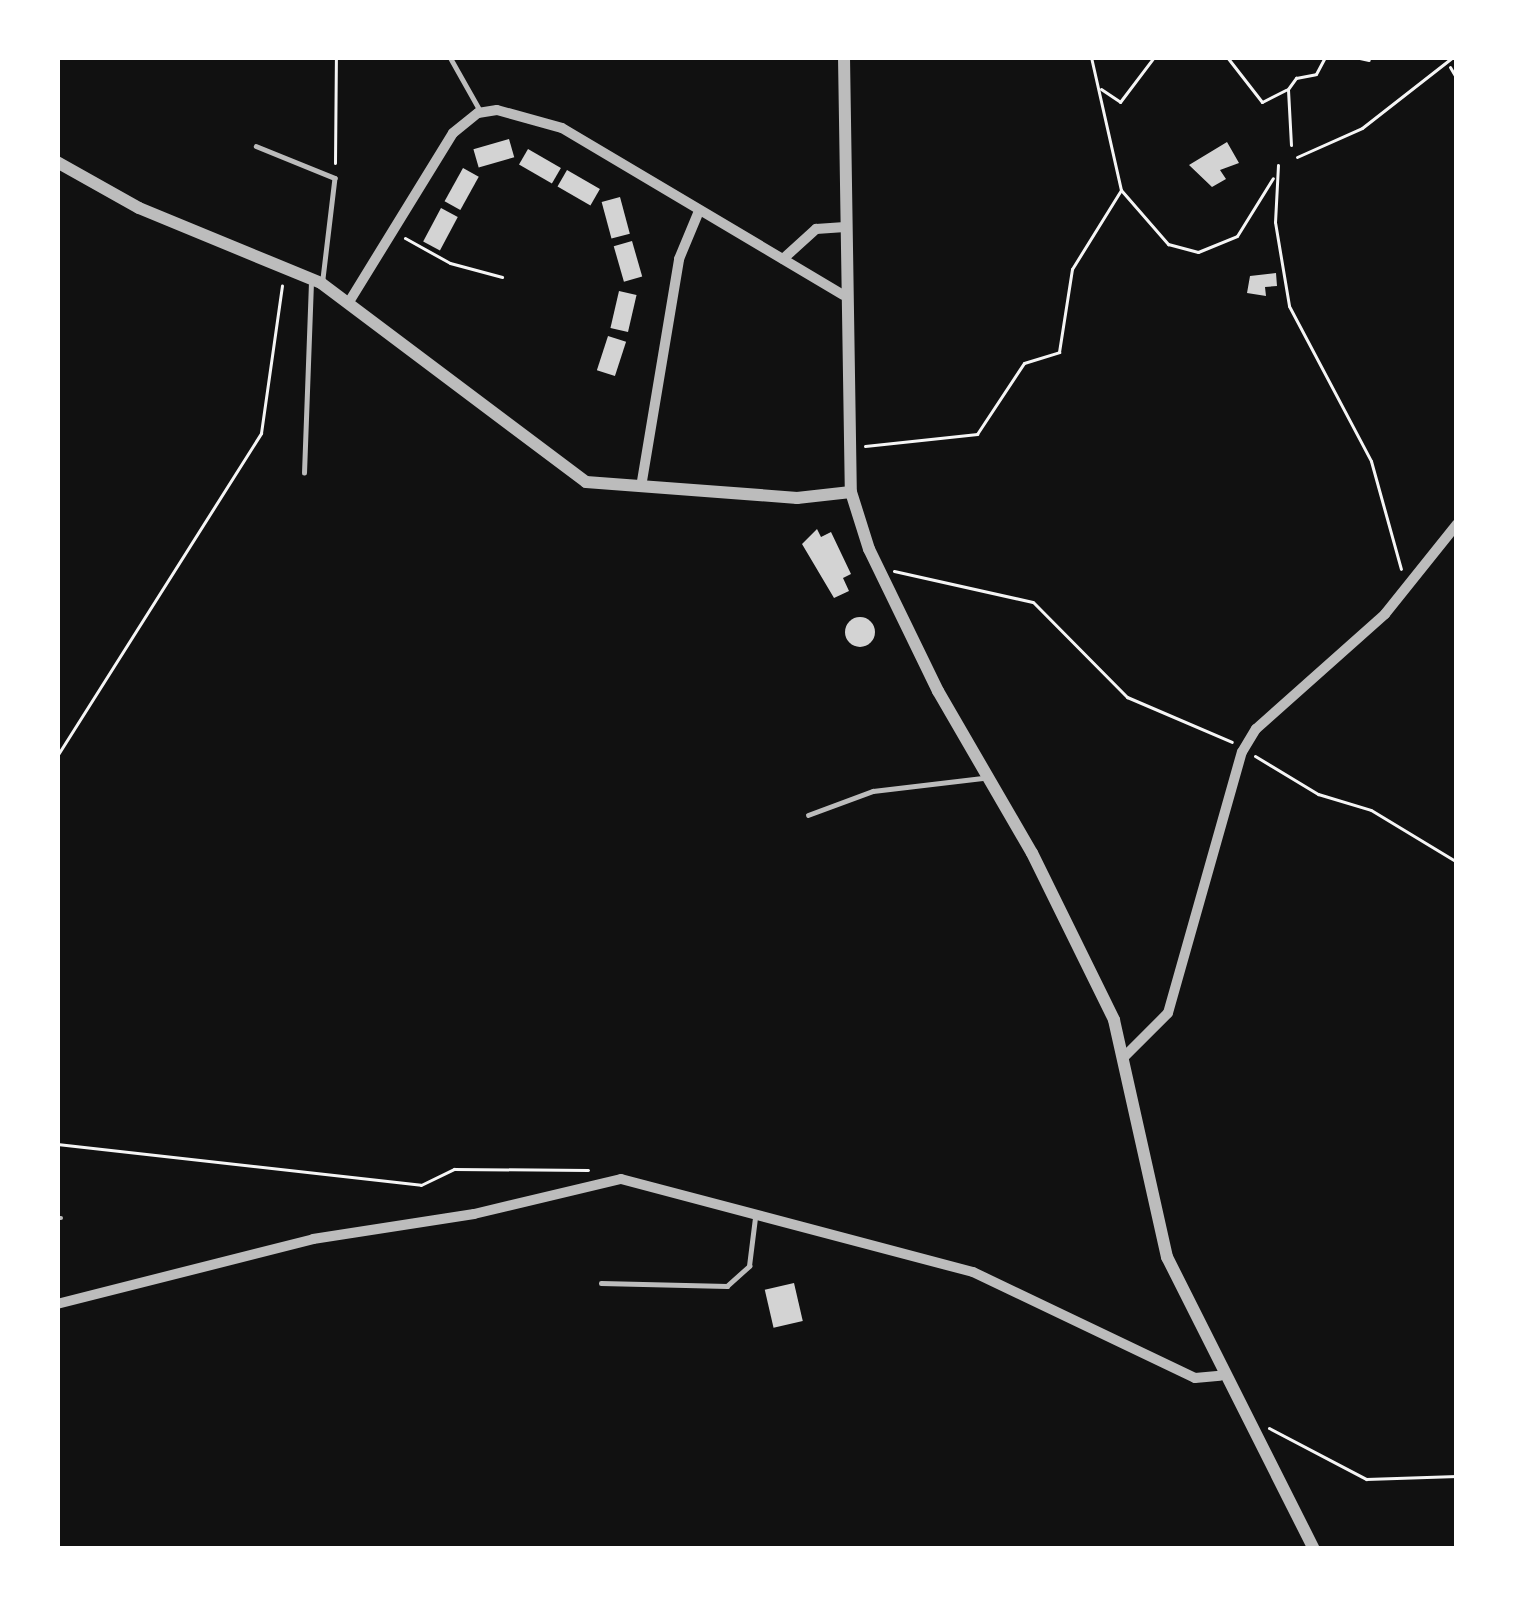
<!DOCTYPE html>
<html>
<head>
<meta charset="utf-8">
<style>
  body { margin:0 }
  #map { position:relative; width:1514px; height:1606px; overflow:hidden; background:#111; font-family:"Sofia Sans Condensed",sans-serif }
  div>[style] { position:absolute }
  .building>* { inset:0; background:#d3d3d3; transform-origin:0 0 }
  .round { border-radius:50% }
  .path>* { height:3px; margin:-1.5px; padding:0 1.5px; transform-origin:1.5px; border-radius:1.5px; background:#f5f5f5 }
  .service>* { height:4.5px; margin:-2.25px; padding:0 2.25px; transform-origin:2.25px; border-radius:2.25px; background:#bcbcbc }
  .minor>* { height:10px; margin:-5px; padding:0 5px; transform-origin:5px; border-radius:5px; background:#bcbcbc }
  .tertiary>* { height:12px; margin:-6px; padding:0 6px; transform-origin:6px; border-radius:6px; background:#bcbcbc }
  span { translate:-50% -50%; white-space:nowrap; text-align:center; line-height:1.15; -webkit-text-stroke:9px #fff; paint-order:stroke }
  .frame { position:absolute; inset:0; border:60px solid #fff; pointer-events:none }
</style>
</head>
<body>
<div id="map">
  <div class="building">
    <i style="left:509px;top:139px;width:19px;height:37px;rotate:74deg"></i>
    <i style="clip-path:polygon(1227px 142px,1239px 163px,1220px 170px,1226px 179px,1212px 187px,1189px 165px)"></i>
    <i style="left:528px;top:149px;width:38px;height:18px;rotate:30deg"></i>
    <i style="left:463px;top:168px;width:18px;height:38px;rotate:29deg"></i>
    <i style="left:567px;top:170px;width:38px;height:19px;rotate:30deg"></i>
    <i style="left:620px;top:197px;width:38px;height:19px;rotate:75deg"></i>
    <i style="left:441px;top:208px;width:19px;height:38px;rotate:28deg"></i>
    <i style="left:632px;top:241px;width:37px;height:19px;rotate:74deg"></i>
    <i style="clip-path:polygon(1276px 273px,1277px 286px,1265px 287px,1266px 296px,1247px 293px,1250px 276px)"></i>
    <i style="left:619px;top:291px;width:18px;height:38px;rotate:13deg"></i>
    <i style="left:608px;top:336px;width:19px;height:36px;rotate:18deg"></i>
    <i style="clip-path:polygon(817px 529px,821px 537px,831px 532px,851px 574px,843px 578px,849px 591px,834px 598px,802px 544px)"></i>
    <i class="round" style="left:845px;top:617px;width:30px;height:30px"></i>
    <i style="left:794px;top:1283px;width:39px;height:30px;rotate:77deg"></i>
  </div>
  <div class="path">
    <i style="left:1091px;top:57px;width:136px;rotate:77.3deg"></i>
    <i style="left:1121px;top:190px;width:72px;rotate:49deg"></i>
    <i style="left:1168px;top:244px;width:31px;rotate:15deg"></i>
    <i style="left:1198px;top:252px;width:42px;rotate:-22.3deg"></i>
    <i style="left:1237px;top:236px;width:68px;rotate:-58.2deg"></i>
    <i style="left:1227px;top:57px;width:57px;rotate:52.1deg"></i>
    <i style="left:1262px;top:102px;width:27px;rotate:-27deg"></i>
    <i style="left:1355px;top:57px;width:14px;rotate:12deg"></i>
    <i style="left:1450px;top:67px;width:14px;rotate:60deg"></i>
    <i style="left:1101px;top:89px;width:23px;rotate:34deg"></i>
    <i style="left:1120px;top:102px;width:56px;rotate:-52.9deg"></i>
    <i style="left:1291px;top:145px;width:56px;rotate:-93.1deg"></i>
    <i style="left:1288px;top:89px;width:14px;rotate:-54deg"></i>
    <i style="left:1296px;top:78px;width:20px;rotate:-11deg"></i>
    <i style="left:1316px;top:74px;width:19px;rotate:-62deg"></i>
    <i style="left:1297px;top:157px;width:71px;rotate:-24deg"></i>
    <i style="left:1362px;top:128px;width:115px;rotate:-38deg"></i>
    <i style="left:335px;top:163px;width:106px;rotate:-89.5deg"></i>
    <i style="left:1278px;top:165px;width:57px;rotate:93deg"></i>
    <i style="left:1275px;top:222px;width:85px;rotate:80.5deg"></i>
    <i style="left:1289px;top:306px;width:175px;rotate:62.1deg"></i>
    <i style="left:1371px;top:461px;width:112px;rotate:74.5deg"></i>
    <i style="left:405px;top:238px;width:51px;rotate:29.1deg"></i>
    <i style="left:450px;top:263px;width:54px;rotate:15.1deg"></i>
    <i style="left:865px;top:446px;width:113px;rotate:-6.1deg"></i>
    <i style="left:977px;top:434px;width:85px;rotate:-56.5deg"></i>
    <i style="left:1024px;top:363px;width:37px;rotate:-17deg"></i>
    <i style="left:1059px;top:352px;width:84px;rotate:-81.1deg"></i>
    <i style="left:1072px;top:269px;width:93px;rotate:-58.2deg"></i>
    <i style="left:894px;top:571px;width:142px;rotate:12.6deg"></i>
    <i style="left:1033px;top:602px;width:134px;rotate:45.3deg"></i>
    <i style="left:1127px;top:697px;width:114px;rotate:23.2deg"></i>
    <i style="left:57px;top:756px;width:382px;rotate:-57.7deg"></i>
    <i style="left:261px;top:433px;width:149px;rotate:-81.9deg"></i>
    <i style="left:1255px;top:756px;width:74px;rotate:31.1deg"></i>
    <i style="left:1318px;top:794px;width:55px;rotate:16.8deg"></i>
    <i style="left:1371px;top:810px;width:100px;rotate:31.2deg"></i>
    <i style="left:57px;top:1144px;width:366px;rotate:6.4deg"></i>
    <i style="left:421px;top:1185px;width:37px;rotate:-26deg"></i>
    <i style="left:454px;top:1169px;width:134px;rotate:0.4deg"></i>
    <i style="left:1269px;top:1428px;width:110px;rotate:27.7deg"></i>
    <i style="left:1366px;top:1479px;width:91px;rotate:-1.9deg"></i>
  </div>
  <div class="service">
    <i style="left:450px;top:57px;width:63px;rotate:60.6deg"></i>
    <i style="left:256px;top:146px;width:85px;rotate:22.1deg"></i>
    <i style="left:335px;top:178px;width:101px;rotate:96.8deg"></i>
    <i style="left:304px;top:473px;width:188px;rotate:-87.9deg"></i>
    <i style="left:808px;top:815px;width:69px;rotate:-20.3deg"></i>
    <i style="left:873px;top:791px;width:110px;rotate:-6.8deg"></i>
    <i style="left:57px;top:1218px;width:4px"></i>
    <i style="left:601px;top:1283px;width:126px;rotate:1.4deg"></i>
    <i style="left:727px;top:1286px;width:30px;rotate:-42deg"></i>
    <i style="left:749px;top:1266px;width:48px;rotate:-82.9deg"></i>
  </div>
  <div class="minor">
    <i style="left:783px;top:259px;width:45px;rotate:-42.3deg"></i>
    <i style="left:816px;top:229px;width:29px;rotate:-4deg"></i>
    <i style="left:349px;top:302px;width:198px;rotate:-58.4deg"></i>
    <i style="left:453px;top:133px;width:32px;rotate:-39deg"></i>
    <i style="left:478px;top:113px;width:19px;rotate:-9deg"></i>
    <i style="left:497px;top:110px;width:67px;rotate:15.5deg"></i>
    <i style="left:562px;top:128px;width:327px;rotate:30.7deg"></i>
    <i style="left:641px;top:487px;width:231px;rotate:-80.5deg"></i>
    <i style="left:679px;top:259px;width:52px;rotate:-67.4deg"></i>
    <i style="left:1124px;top:1057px;width:62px;rotate:-45deg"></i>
    <i style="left:1168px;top:1013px;width:271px;rotate:-74.2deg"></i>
    <i style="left:1242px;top:752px;width:27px;rotate:-59deg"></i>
    <i style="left:1256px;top:729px;width:173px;rotate:-41.7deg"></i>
    <i style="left:1385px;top:614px;width:115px;rotate:-51.3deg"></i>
    <i style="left:57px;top:1304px;width:264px;rotate:-14.2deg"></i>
    <i style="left:313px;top:1239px;width:163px;rotate:-8.8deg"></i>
    <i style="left:474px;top:1214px;width:151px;rotate:-13.4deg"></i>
    <i style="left:621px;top:1179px;width:364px;rotate:14.8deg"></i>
    <i style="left:973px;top:1272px;width:246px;rotate:25.5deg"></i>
    <i style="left:1195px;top:1378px;width:25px;rotate:-5deg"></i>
  </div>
  <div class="tertiary">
    <i style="left:844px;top:57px;width:435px;rotate:89.1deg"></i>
    <i style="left:851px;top:492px;width:60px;rotate:72.5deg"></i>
    <i style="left:869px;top:549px;width:158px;rotate:64.1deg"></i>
    <i style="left:938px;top:691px;width:187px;rotate:59.9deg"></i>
    <i style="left:1032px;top:853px;width:186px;rotate:63.8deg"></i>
    <i style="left:1114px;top:1020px;width:243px;rotate:77.4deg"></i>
    <i style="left:1167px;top:1257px;width:327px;rotate:63.3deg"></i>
    <i style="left:57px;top:162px;width:94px;rotate:29.3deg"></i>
    <i style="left:139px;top:208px;width:197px;rotate:22.4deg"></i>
    <i style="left:321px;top:283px;width:331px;rotate:36.9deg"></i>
    <i style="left:586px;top:482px;width:212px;rotate:4.3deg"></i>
    <i style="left:797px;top:498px;width:54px;rotate:-6.3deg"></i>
  </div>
  <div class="frame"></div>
</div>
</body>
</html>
